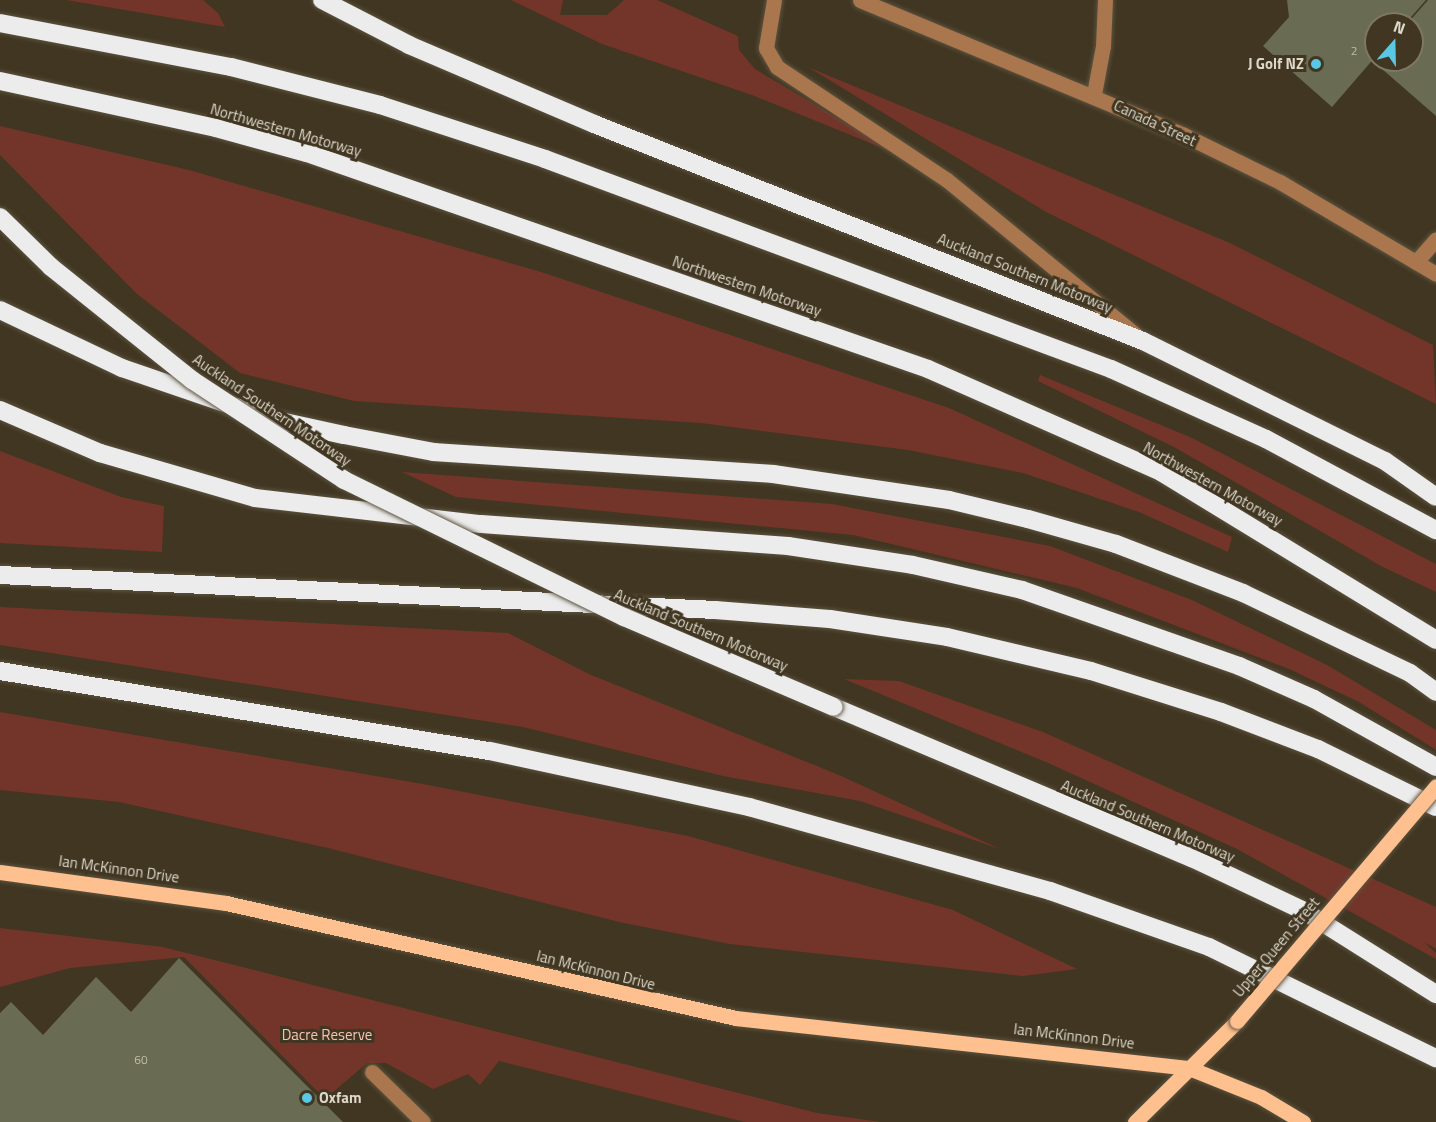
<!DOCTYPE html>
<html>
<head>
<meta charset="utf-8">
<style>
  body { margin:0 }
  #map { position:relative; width:1436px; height:1122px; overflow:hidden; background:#403621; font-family:"Titillium Web",sans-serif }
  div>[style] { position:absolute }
  .green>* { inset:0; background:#733529 }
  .building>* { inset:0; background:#696b52 }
  .roads { filter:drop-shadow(0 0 2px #5c5340) drop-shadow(0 0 2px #5c5340) }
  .minor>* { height:15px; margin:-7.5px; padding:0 7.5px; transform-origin:7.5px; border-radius:7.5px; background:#a9764d }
  .major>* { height:15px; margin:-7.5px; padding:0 7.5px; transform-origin:7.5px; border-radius:7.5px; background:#fec08e }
  .highway>* { height:18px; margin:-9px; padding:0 9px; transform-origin:9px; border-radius:9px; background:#ececec }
  .bridges { filter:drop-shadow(0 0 2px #5c5340) drop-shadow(0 0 2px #5c5340) }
  .major-bridge>* { height:15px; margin:-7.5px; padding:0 7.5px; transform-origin:7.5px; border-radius:7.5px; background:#fec08e }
  .highway-bridge>* { height:18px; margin:-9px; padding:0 9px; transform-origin:9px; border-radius:9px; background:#ececec }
  .dots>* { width:16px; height:16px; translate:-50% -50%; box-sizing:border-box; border:3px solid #403621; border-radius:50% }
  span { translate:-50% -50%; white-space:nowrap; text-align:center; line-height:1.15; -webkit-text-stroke:6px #403621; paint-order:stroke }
  .number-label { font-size:12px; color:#c1bdad }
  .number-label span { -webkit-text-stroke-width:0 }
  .poi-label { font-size:15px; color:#ded8cb; font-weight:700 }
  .right { translate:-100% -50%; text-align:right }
  .left { translate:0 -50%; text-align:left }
  .street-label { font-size:15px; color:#ded8cb }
  .park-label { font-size:15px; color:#f7c2b6 }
  .north { position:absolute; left:1364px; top:12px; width:60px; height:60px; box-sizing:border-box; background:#403621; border:2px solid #7f7765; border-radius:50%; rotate:20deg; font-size:16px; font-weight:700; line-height:24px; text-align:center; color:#ded8cb }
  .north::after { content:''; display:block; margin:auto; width:21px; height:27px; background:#59c8e5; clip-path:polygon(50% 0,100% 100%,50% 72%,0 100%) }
</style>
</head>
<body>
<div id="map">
  <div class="green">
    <i style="clip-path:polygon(66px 0,203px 0,218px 13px,225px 27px)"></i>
    <i style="clip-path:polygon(511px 0,563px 0,560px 15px,607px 15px,624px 0,657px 0,738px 36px,739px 50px,755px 69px,902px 156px,752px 95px,602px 44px)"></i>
    <i style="clip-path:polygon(808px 67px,1230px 243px,1433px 345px,1436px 404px,1046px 212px)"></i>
    <i style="clip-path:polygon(0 126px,189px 170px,541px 272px,949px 408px,1232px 537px,1228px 552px,1139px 512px,1023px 473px,908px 450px,701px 423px,354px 401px,240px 373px,137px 294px,0 155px)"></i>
    <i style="clip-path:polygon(1040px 375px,1192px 438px,1436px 564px,1436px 592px,1381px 566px,1174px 447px,1038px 381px)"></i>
    <i style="clip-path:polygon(0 451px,121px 497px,164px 506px,162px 552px,0 543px)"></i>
    <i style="clip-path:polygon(402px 472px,832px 504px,1050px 546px,1192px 600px,1327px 665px,1436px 730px,1436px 750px,1359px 702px,1289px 669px,1077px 588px,853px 535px,456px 497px)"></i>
    <i style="clip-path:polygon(0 607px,508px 633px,589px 674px,839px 775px,1000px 849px,860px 801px,723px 776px,523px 727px,0 645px)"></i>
    <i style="clip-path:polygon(844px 679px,899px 681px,1043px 732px,1436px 907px,1436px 949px,1424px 942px,1436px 953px,1436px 959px,1237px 849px,1046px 762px)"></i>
    <i style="clip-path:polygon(0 712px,423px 784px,688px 836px,953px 910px,1077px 969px,1023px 976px,730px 944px,619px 922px,328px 848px,119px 802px,0 790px)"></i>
    <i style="clip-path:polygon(0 928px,163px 947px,817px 1113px,881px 1122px,745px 1122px,499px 1061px,480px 1085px,468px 1074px,433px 1089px,386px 1063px,367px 1063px,325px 1099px,184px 957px,70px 968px,0 987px)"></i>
  </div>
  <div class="building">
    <i style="clip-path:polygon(1287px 0,1426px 0,1405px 24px,1376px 24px,1376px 56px,1332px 107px,1263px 46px,1289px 17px)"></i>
    <i style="clip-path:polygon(1428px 0,1436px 0,1436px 116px,1374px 62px,1412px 60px,1412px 24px,1407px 24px)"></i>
    <i style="clip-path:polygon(179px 958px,343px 1122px,0 1122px,0 1013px,11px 1002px,43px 1035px,96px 977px,131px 1012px)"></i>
  </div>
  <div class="roads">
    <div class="minor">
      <i style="left:774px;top:0;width:49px;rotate:99.5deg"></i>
      <i style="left:766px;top:48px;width:22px;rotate:60deg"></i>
      <i style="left:777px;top:67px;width:204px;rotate:33.6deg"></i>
      <i style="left:947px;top:180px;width:244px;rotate:39.4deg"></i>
      <i style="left:860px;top:0;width:351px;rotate:22.6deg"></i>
      <i style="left:1184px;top:135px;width:107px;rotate:26.1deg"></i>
      <i style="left:1280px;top:182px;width:181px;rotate:30.5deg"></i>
      <i style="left:1094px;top:94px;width:49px;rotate:-79.4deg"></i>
      <i style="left:1103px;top:46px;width:46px;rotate:-87.5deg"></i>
      <i style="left:1416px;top:262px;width:30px;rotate:-49deg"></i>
      <i style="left:372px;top:1072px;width:71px;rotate:44.4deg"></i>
    </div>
    <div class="major">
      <i style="left:0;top:872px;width:228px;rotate:7.8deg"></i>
      <i style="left:226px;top:903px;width:523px;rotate:12.71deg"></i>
      <i style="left:736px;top:1018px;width:456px;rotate:6.3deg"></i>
      <i style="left:1189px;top:1068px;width:78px;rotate:21.9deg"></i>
      <i style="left:1261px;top:1097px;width:49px;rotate:30.8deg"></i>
      <i style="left:1135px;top:1122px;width:144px;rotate:-44.7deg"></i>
    </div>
    <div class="highway">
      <i style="left:322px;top:0;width:98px;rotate:27.3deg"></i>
      <i style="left:409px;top:45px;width:201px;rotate:23.1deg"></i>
      <i style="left:594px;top:124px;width:590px;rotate:21.57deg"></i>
      <i style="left:1143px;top:341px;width:270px;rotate:26.4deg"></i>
      <i style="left:1385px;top:461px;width:62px;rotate:35.2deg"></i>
      <i style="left:0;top:23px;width:235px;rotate:10.8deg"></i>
      <i style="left:231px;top:67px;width:154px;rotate:14.3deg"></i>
      <i style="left:380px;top:105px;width:174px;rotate:18.1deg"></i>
      <i style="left:545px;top:159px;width:604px;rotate:20.36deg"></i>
      <i style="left:1111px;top:369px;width:170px;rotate:24.3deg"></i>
      <i style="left:1266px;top:439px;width:193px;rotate:28.2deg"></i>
      <i style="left:0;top:81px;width:221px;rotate:12.3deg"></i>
      <i style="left:216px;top:128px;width:94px;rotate:15.4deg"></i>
      <i style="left:307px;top:153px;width:657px;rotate:19.18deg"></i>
      <i style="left:928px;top:369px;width:255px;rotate:23.8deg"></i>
      <i style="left:1161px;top:472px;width:322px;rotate:31.4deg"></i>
      <i style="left:0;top:310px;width:135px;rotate:25.4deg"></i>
      <i style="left:122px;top:368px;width:157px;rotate:18.9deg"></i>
      <i style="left:271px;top:419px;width:75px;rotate:12.4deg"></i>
      <i style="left:344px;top:435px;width:92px;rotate:10.7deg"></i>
      <i style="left:434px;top:452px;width:340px;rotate:3.7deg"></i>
      <i style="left:773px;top:474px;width:178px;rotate:8.4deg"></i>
      <i style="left:949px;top:500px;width:81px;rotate:13.5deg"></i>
      <i style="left:1028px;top:519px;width:91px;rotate:15.9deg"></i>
      <i style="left:1116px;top:544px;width:136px;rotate:21.1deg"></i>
      <i style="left:1243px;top:593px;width:185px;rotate:25.6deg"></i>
      <i style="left:1410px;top:673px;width:32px;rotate:36deg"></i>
      <i style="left:0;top:410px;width:109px;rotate:23.3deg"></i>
      <i style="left:100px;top:453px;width:161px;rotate:16.2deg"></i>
      <i style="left:255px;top:498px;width:227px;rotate:6.6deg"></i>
      <i style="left:481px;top:524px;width:308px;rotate:4.1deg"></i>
      <i style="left:788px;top:546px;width:126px;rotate:8.6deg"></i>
      <i style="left:913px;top:565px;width:112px;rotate:12.9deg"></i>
      <i style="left:1022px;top:590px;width:230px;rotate:19.3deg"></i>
      <i style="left:1239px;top:666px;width:82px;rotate:23.7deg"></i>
      <i style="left:1314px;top:699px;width:140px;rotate:29.1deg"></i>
      <i style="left:0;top:575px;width:716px;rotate:2.8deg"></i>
      <i style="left:715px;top:610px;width:115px;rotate:4.5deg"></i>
      <i style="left:830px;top:619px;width:118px;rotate:8.7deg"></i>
      <i style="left:947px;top:637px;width:148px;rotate:13.3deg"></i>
      <i style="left:1091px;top:671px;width:136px;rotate:17.5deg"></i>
      <i style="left:1221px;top:712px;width:104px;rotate:20.9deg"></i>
      <i style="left:1318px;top:749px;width:131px;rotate:26.2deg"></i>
      <i style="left:0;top:671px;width:496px;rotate:9.3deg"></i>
      <i style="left:490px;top:751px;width:265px;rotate:12.2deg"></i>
      <i style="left:749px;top:807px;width:313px;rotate:15.6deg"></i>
      <i style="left:1050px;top:891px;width:169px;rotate:19.4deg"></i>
      <i style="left:1209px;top:947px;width:253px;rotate:26.1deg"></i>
      <i style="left:834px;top:707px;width:389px;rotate:22.9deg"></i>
      <i style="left:1192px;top:858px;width:124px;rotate:25.3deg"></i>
      <i style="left:1304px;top:911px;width:156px;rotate:32.2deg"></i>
    </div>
  </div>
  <div class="bridges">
    <div class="major-bridge">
      <i style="left:1237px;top:1021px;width:308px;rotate:-49.7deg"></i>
    </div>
    <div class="highway-bridge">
      <i style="left:0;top:217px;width:71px;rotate:44.4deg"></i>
      <i style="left:51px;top:267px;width:181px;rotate:38.7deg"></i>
      <i style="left:192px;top:380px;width:182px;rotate:33.3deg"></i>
      <i style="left:344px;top:480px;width:312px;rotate:26.1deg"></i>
      <i style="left:624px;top:617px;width:228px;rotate:23.2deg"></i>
    </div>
  </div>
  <div class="dots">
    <i style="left:1316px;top:64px;background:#59c8e5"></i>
    <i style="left:307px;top:1098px;background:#59c8e5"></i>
  </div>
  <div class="number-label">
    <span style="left:1354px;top:51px">2</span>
    <span style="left:141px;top:1060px">60</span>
  </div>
  <div class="poi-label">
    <span class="right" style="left:1304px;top:64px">J Golf NZ</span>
    <span class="left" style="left:319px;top:1098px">Oxfam</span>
  </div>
  <div class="street-label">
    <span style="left:1155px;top:123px;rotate:25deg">Canada Street</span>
    <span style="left:286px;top:130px;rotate:16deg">Northwestern Motorway</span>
    <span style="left:1025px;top:273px;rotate:22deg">Auckland Southern Motorway</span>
    <span style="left:747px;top:286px;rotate:19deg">Northwestern Motorway</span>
    <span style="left:272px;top:410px;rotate:34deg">Auckland Southern Motorway</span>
    <span style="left:1213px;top:484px;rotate:29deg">Northwestern Motorway</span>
    <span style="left:701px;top:630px;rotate:23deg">Auckland Southern Motorway</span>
    <span style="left:1148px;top:821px;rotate:23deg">Auckland Southern Motorway</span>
    <span style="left:119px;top:869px;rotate:8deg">Ian McKinnon Drive</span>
    <span style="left:1276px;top:947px;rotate:-50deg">Upper Queen Street</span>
    <span style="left:596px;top:970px;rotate:14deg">Ian McKinnon Drive</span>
    <span style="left:1074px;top:1036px;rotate:7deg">Ian McKinnon Drive</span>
  </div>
  <div class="park-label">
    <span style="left:327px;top:1035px">Dacre Reserve</span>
  </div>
  <div class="north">N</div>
</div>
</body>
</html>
